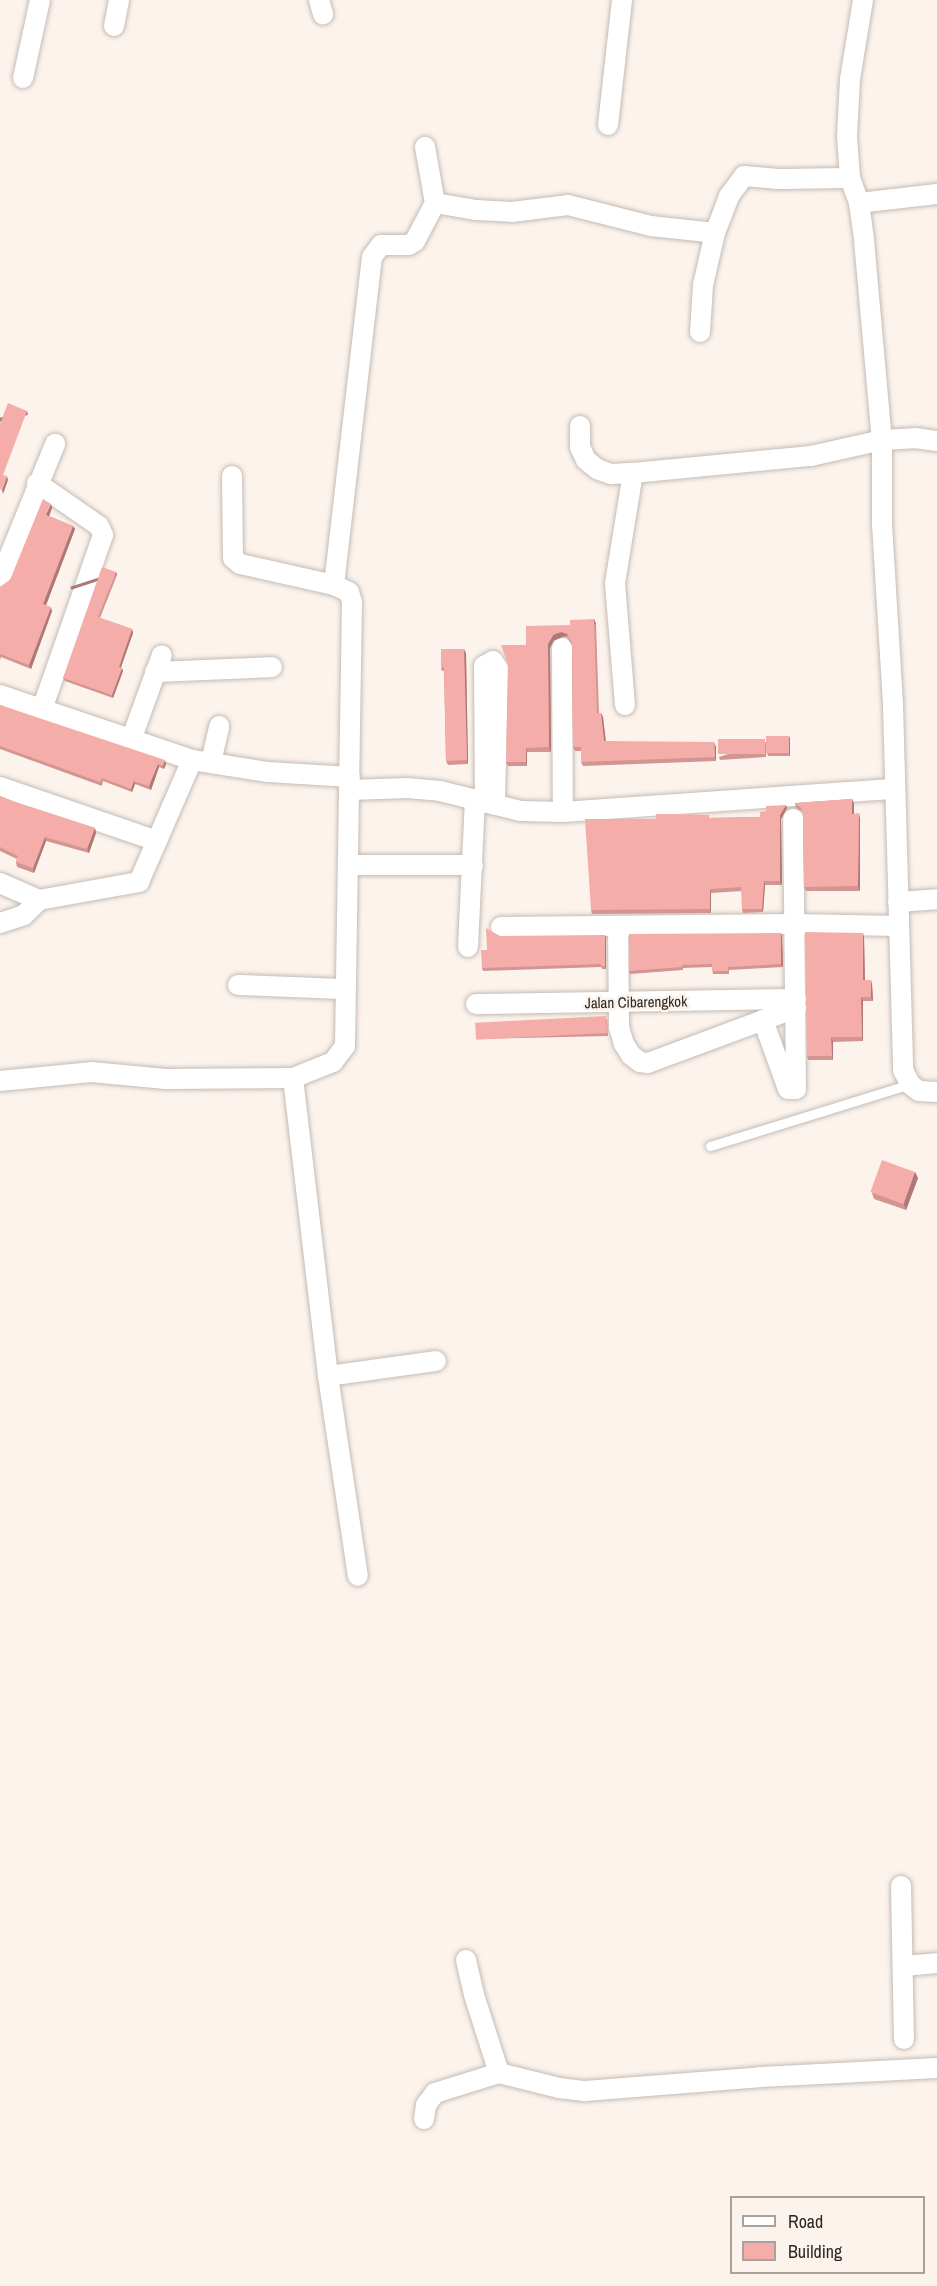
<!DOCTYPE html>
<html>
<head>
<meta charset="utf-8">
<style>
  body { margin:0 }
  #map { position:relative; width:937px; height:2286px; overflow:hidden; background:#fcf3ec; font-family:"Archivo Narrow",sans-serif }
  div>[style] { position:absolute }
  .roads { filter:drop-shadow(0 0 2px #c4bbb5) drop-shadow(0 0 2px #c4bbb5) }
  .lane>* { height:9px; margin:-4.5px; padding:0 4.5px; transform-origin:4.5px; border-radius:4.5px; background:#fff }
  .street>* { height:20px; margin:-10px; padding:0 10px; transform-origin:10px; border-radius:10px; background:#fff }
  .wall>* { inset:0; background:#d39592 }
  .shaded-wall>* { inset:0; background:#ac7977; transform-origin:0 0 }
  .building>* { inset:0; background:#f5adaa; transform-origin:0 0 }
  span { translate:-50% -50%; white-space:nowrap; text-align:center; line-height:1.15; -webkit-text-stroke:5px #fcf3ec; paint-order:stroke }
  .street-label { font-size:15px; color:#2b2725 }
  .legend { position:absolute; left:730px; top:2196px; width:195px; height:78px; box-sizing:border-box; background:#fcf3ec; border:2px solid #a8a19c; margin:0; padding:8px 10px; list-style:none; font-size:18px; color:#2b2725 }
  .legend li { display:flex; align-items:center; gap:12px; height:30px }
  .legend b { width:30px; border:2px solid #a8a19c }
</style>
</head>
<body>
<div id="map">
  <div class="roads">
    <div class="lane">
      <i style="left:710px;top:1146px;width:209px;rotate:-17.2deg"></i>
    </div>
    <div class="street">
      <i style="left:319px;top:0;width:15px;rotate:74deg"></i>
      <i style="left:863px;top:0;width:80px;rotate:99.3deg"></i>
      <i style="left:850px;top:79px;width:57px;rotate:93deg"></i>
      <i style="left:847px;top:136px;width:42px;rotate:85.9deg"></i>
      <i style="left:850px;top:178px;width:27px;rotate:70deg"></i>
      <i style="left:859px;top:203px;width:37px;rotate:82deg"></i>
      <i style="left:864px;top:240px;width:201px;rotate:84.9deg"></i>
      <i style="left:882px;top:440px;width:84px;rotate:90deg"></i>
      <i style="left:882px;top:524px;width:181px;rotate:86.5deg"></i>
      <i style="left:893px;top:705px;width:365px;rotate:88.4deg"></i>
      <i style="left:903px;top:1070px;width:16px;rotate:63deg"></i>
      <i style="left:910px;top:1084px;width:11px;rotate:38deg"></i>
      <i style="left:919px;top:1091px;width:18px;rotate:3deg"></i>
      <i style="left:114px;top:26px;width:26px;rotate:-79deg"></i>
      <i style="left:23px;top:78px;width:80px;rotate:-77.7deg"></i>
      <i style="left:608px;top:125px;width:126px;rotate:-83.6deg"></i>
      <i style="left:435px;top:203px;width:42px;rotate:9.7deg"></i>
      <i style="left:476px;top:210px;width:36px;rotate:3deg"></i>
      <i style="left:512px;top:212px;width:56px;rotate:-7.1deg"></i>
      <i style="left:568px;top:205px;width:86px;rotate:14.2deg"></i>
      <i style="left:651px;top:226px;width:64px;rotate:6.2deg"></i>
      <i style="left:859px;top:203px;width:79px;rotate:-6.6deg"></i>
      <i style="left:700px;top:332px;width:47px;rotate:-86.3deg"></i>
      <i style="left:703px;top:285px;width:53px;rotate:-77deg"></i>
      <i style="left:715px;top:233px;width:40px;rotate:-69deg"></i>
      <i style="left:729px;top:196px;width:25px;rotate:-53deg"></i>
      <i style="left:744px;top:176px;width:34px;rotate:5deg"></i>
      <i style="left:778px;top:179px;width:72px;rotate:-0.8deg"></i>
      <i style="left:580px;top:426px;width:21px;rotate:90deg"></i>
      <i style="left:580px;top:447px;width:14px;rotate:65deg"></i>
      <i style="left:586px;top:460px;width:14px;rotate:39deg"></i>
      <i style="left:597px;top:469px;width:15px;rotate:20deg"></i>
      <i style="left:611px;top:474px;width:22px;rotate:-3deg"></i>
      <i style="left:37px;top:483px;width:75px;rotate:34.7deg"></i>
      <i style="left:99px;top:526px;width:10px;rotate:66deg"></i>
      <i style="left:103px;top:535px;width:184px;rotate:109.3deg"></i>
      <i style="left:0;top:579px;width:146px;rotate:-67.8deg"></i>
      <i style="left:334px;top:585px;width:330px;rotate:-83.4deg"></i>
      <i style="left:372px;top:257px;width:15px;rotate:-53deg"></i>
      <i style="left:381px;top:245px;width:28px"></i>
      <i style="left:409px;top:245px;width:7px;rotate:-34deg"></i>
      <i style="left:415px;top:241px;width:43px;rotate:-62.2deg"></i>
      <i style="left:435px;top:203px;width:57px;rotate:-100.1deg"></i>
      <i style="left:562px;top:648px;width:164px;rotate:89.7deg"></i>
      <i style="left:155px;top:672px;width:117px;rotate:-2.4deg"></i>
      <i style="left:0;top:695px;width:203px;rotate:18.7deg"></i>
      <i style="left:192px;top:760px;width:77px;rotate:9deg"></i>
      <i style="left:268px;top:772px;width:82px;rotate:3.5deg"></i>
      <i style="left:625px;top:705px;width:122px;rotate:-94.7deg"></i>
      <i style="left:615px;top:583px;width:111px;rotate:-80.7deg"></i>
      <i style="left:633px;top:473px;width:179px;rotate:-5.5deg"></i>
      <i style="left:811px;top:456px;width:73px;rotate:-12.7deg"></i>
      <i style="left:882px;top:440px;width:33px;rotate:-3deg"></i>
      <i style="left:915px;top:438px;width:22px;rotate:8deg"></i>
      <i style="left:131px;top:740px;width:90px;rotate:-70deg"></i>
      <i style="left:211px;top:762px;width:37px;rotate:-77deg"></i>
      <i style="left:0;top:787px;width:166px;rotate:19deg"></i>
      <i style="left:350px;top:790px;width:57px;rotate:-2deg"></i>
      <i style="left:407px;top:788px;width:33px;rotate:5deg"></i>
      <i style="left:440px;top:791px;width:83px;rotate:13.9deg"></i>
      <i style="left:521px;top:811px;width:42px;rotate:1.4deg"></i>
      <i style="left:563px;top:812px;width:333px;rotate:-4deg"></i>
      <i style="left:485px;top:803px;width:131px;rotate:-90.4deg"></i>
      <i style="left:484px;top:672px;width:6px;rotate:-90deg"></i>
      <i style="left:484px;top:666px;width:10px;rotate:-29deg"></i>
      <i style="left:493px;top:661px;width:9px;rotate:58deg"></i>
      <i style="left:498px;top:669px;width:136px;rotate:91.3deg"></i>
      <i style="left:348px;top:865px;width:125px"></i>
      <i style="left:0;top:883px;width:43px;rotate:23.6deg"></i>
      <i style="left:39px;top:900px;width:102px;rotate:-10.2deg"></i>
      <i style="left:139px;top:882px;width:133px;rotate:-66.5deg"></i>
      <i style="left:898px;top:902px;width:39px;rotate:-4deg"></i>
      <i style="left:0;top:923px;width:25px;rotate:-18deg"></i>
      <i style="left:24px;top:915px;width:21px;rotate:-45deg"></i>
      <i style="left:501px;top:927px;width:294px;rotate:-0.6deg"></i>
      <i style="left:795px;top:924px;width:103px;rotate:1.1deg"></i>
      <i style="left:618px;top:927px;width:100px;rotate:89.4deg"></i>
      <i style="left:619px;top:1027px;width:18px;rotate:74deg"></i>
      <i style="left:624px;top:1044px;width:13px;rotate:58deg"></i>
      <i style="left:631px;top:1055px;width:11px;rotate:38deg"></i>
      <i style="left:640px;top:1062px;width:8px;rotate:7deg"></i>
      <i style="left:648px;top:1063px;width:158px;rotate:-20.4deg"></i>
      <i style="left:468px;top:947px;width:146px;rotate:-87.3deg"></i>
      <i style="left:238px;top:985px;width:106px;rotate:2.2deg"></i>
      <i style="left:476px;top:1004px;width:320px;rotate:-0.9deg"></i>
      <i style="left:763px;top:1020px;width:73px;rotate:70.1deg"></i>
      <i style="left:788px;top:1089px;width:8px"></i>
      <i style="left:796px;top:1089px;width:270px;rotate:-90.6deg"></i>
      <i style="left:293px;top:1078px;width:300px;rotate:83.3deg"></i>
      <i style="left:328px;top:1376px;width:202px;rotate:81.5deg"></i>
      <i style="left:0;top:1081px;width:91px;rotate:-5.6deg"></i>
      <i style="left:91px;top:1072px;width:75px;rotate:5.3deg"></i>
      <i style="left:166px;top:1079px;width:127px;rotate:-0.5deg"></i>
      <i style="left:293px;top:1078px;width:43px;rotate:-21.8deg"></i>
      <i style="left:333px;top:1062px;width:20px;rotate:-53deg"></i>
      <i style="left:345px;top:1046px;width:444px;rotate:-89.1deg"></i>
      <i style="left:352px;top:602px;width:10px;rotate:-107deg"></i>
      <i style="left:349px;top:592px;width:17px;rotate:-155deg"></i>
      <i style="left:334px;top:585px;width:96px;rotate:-167.4deg"></i>
      <i style="left:240px;top:564px;width:9px;rotate:-139deg"></i>
      <i style="left:233px;top:558px;width:82px;rotate:-90.7deg"></i>
      <i style="left:328px;top:1376px;width:109px;rotate:-7.9deg"></i>
      <i style="left:901px;top:1886px;width:153px;rotate:88.9deg"></i>
      <i style="left:466px;top:1960px;width:36px;rotate:77deg"></i>
      <i style="left:474px;top:1995px;width:82px;rotate:72.2deg"></i>
      <i style="left:499px;top:2073px;width:62px;rotate:14deg"></i>
      <i style="left:559px;top:2088px;width:26px;rotate:7deg"></i>
      <i style="left:585px;top:2091px;width:177px;rotate:-4.5deg"></i>
      <i style="left:761px;top:2077px;width:176px;rotate:-2.9deg"></i>
      <i style="left:904px;top:1966px;width:33px;rotate:-5deg"></i>
      <i style="left:424px;top:2119px;width:14px;rotate:-82deg"></i>
      <i style="left:426px;top:2105px;width:15px;rotate:-53deg"></i>
      <i style="left:435px;top:2093px;width:67px;rotate:-17.4deg"></i>
    </div>
  </div>
  <div class="wall">
    <i style="clip-path:polygon(51px 504px,52px 508px,49px 516px,73px 526px,75px 529px,46px 605px,52px 611px,31px 669px,1px 657px,0 660px,0 587px,10px 580px)"></i>
    <i style="clip-path:polygon(116px 572px,117px 575px,100px 618px,132px 629px,133px 633px,121px 667px,123px 671px,113px 698px,65px 681px,63px 678px)"></i>
    <i style="clip-path:polygon(594px 619px,596px 624px,599px 713px,601px 713px,603px 717px,606px 741px,716px 747px,716px 761px,583px 766px,581px 762px,581px 751px,575px 751px,573px 747px,572px 645px,568px 638px,563px 636px,555px 638px,550px 648px,551px 752px,527px 752px,527px 766px,508px 766px,506px 762px,526px 645px,570px 625px)"></i>
    <i style="clip-path:polygon(466px 653px,468px 764px,448px 765px,446px 761px,444px 671px,442px 671px,441px 668px)"></i>
    <i style="clip-path:polygon(0 705px,166px 764px,164px 769px,159px 767px,151px 790px,135px 784px,132px 792px,103px 781px,102px 786px,0 749px)"></i>
    <i style="clip-path:polygon(789px 736px,790px 739px,790px 756px,768px 756px,767px 753px)"></i>
    <i style="clip-path:polygon(766px 742px,766px 757px,720px 760px,719px 757px)"></i>
    <i style="clip-path:polygon(0 796px,15px 802px,95px 828px,96px 833px,89px 853px,46px 841px,34px 873px,17px 867px,16px 862px,17px 859px,0 851px)"></i>
    <i style="clip-path:polygon(852px 799px,854px 804px,854px 814px,860px 818px,860px 891px,806px 891px,804px 887px,803px 814px,803px 812px,796px 808px,795px 803px)"></i>
    <i style="clip-path:polygon(787px 808px,781px 819px,782px 885px,765px 885px,763px 912px,743px 913px,742px 909px,742px 891px,711px 893px,711px 913px,592px 914px,591px 910px,656px 819px,760px 817px,766px 811px)"></i>
    <i style="clip-path:polygon(781px 933px,782px 936px,783px 967px,729px 970px,729px 974px,713px 974px,712px 967px,683px 968px,683px 970px,630px 974px,629px 971px)"></i>
    <i style="clip-path:polygon(605px 935px,606px 938px,606px 969px,602px 969px,601px 967px,483px 971px,482px 968px,487px 950px)"></i>
    <i style="clip-path:polygon(864px 937px,865px 980px,872px 984px,873px 1001px,863px 1001px,863px 1041px,833px 1042px,833px 1060px,808px 1060px,807px 1056px)"></i>
    <i style="clip-path:polygon(607px 1019px,608px 1036px,477px 1039px,476px 1035px)"></i>
    <i style="clip-path:polygon(915px 1172px,918px 1178px,906px 1210px,874px 1199px,872px 1193px)"></i>
  </div>
  <div class="shaded-wall">
    <i style="left:27px;top:411px;width:4px;height:68px;rotate:76deg"></i>
    <i style="clip-path:polygon(7px 476px,8px 480px,3px 494px,2px 490px)"></i>
    <i style="clip-path:polygon(51px 504px,52px 508px,48px 519px,46px 515px)"></i>
    <i style="clip-path:polygon(73px 526px,75px 529px,45px 608px,43px 604px)"></i>
    <i style="left:116px;top:572px;width:3px;height:48px;rotate:72deg"></i>
    <i style="clip-path:polygon(51px 607px,52px 611px,31px 669px,29px 665px)"></i>
    <i style="left:594px;top:619px;width:5px;height:94px;rotate:68deg"></i>
    <i style="clip-path:polygon(132px 629px,133px 633px,120px 670px,119px 667px)"></i>
    <i style="clip-path:polygon(554px 634px,555px 638px,550px 648px,551px 752px,549px 747px,548px 644px)"></i>
    <i style="clip-path:polygon(464px 649px,466px 653px,468px 764px,467px 760px)"></i>
    <i style="clip-path:polygon(122px 668px,123px 671px,113px 698px,112px 695px)"></i>
    <i style="clip-path:polygon(601px 713px,603px 717px,606px 746px,604px 741px)"></i>
    <i style="clip-path:polygon(789px 736px,790px 739px,790px 756px,789px 753px)"></i>
    <i style="clip-path:polygon(714px 742px,716px 747px,716px 761px,715px 757px)"></i>
    <i style="clip-path:polygon(526px 748px,527px 752px,527px 766px,526px 762px)"></i>
    <i style="clip-path:polygon(165px 760px,166px 764px,164px 769px,163px 766px)"></i>
    <i style="clip-path:polygon(158px 764px,159px 767px,151px 790px,149px 786px)"></i>
    <i style="clip-path:polygon(134px 781px,135px 784px,132px 792px,131px 789px)"></i>
    <i style="clip-path:polygon(852px 799px,854px 804px,854px 818px,852px 814px)"></i>
    <i style="clip-path:polygon(786px 805px,787px 808px,781px 819px,782px 885px,780px 881px,780px 815px)"></i>
    <i style="clip-path:polygon(859px 813px,860px 818px,860px 891px,858px 886px)"></i>
    <i style="clip-path:polygon(95px 828px,96px 833px,89px 853px,87px 849px)"></i>
    <i style="clip-path:polygon(45px 837px,46px 841px,34px 873px,33px 868px)"></i>
    <i style="clip-path:polygon(764px 881px,765px 885px,763px 912px,762px 909px)"></i>
    <i style="clip-path:polygon(710px 889px,711px 893px,711px 913px,710px 909px)"></i>
    <i style="clip-path:polygon(781px 933px,782px 936px,783px 967px,781px 964px)"></i>
    <i style="clip-path:polygon(863px 933px,864px 937px,865px 985px,863px 980px)"></i>
    <i style="clip-path:polygon(605px 935px,606px 938px,606px 969px,605px 966px)"></i>
    <i style="clip-path:polygon(871px 980px,872px 984px,873px 1001px,871px 997px)"></i>
    <i style="clip-path:polygon(861px 997px,863px 1001px,863px 1041px,862px 1037px)"></i>
    <i style="clip-path:polygon(831px 1037px,833px 1042px,833px 1060px,832px 1056px)"></i>
    <i style="clip-path:polygon(915px 1172px,918px 1178px,906px 1210px,904px 1204px)"></i>
  </div>
  <div class="building">
    <i style="clip-path:polygon(8px 403px,27px 411px,3px 475px,7px 476px,2px 490px,0 489px,0 424px)"></i>
    <i style="clip-path:polygon(43px 499px,51px 504px,46px 515px,73px 526px,43px 604px,51px 607px,29px 665px,0 654px,0 587px,10px 580px)"></i>
    <i style="clip-path:polygon(102px 567px,116px 572px,98px 617px,132px 629px,119px 667px,122px 668px,112px 695px,63px 678px)"></i>
    <i style="clip-path:polygon(594px 619px,597px 713px,601px 713px,604px 741px,714px 742px,715px 757px,581px 762px,581px 747px,573px 747px,572px 643px,567px 634px,561px 632px,554px 634px,548px 644px,549px 747px,526px 748px,526px 762px,506px 762px,508px 665px,501px 645px,526px 645px,526px 626px,570px 625px,570px 620px)"></i>
    <i style="clip-path:polygon(441px 649px,464px 649px,467px 760px,446px 761px,444px 667px,441px 668px)"></i>
    <i style="clip-path:polygon(0 705px,165px 760px,163px 766px,158px 764px,149px 786px,134px 781px,131px 789px,102px 778px,100px 782px,0 746px)"></i>
    <i style="left:766px;top:736px;width:23px;height:17px"></i>
    <i style="left:765px;top:739px;width:15px;height:47px;rotate:90deg"></i>
    <i style="clip-path:polygon(0 796px,15px 802px,95px 828px,87px 849px,45px 837px,33px 868px,16px 862px,18px 856px,0 847px)"></i>
    <i style="clip-path:polygon(852px 799px,852px 814px,859px 813px,858px 886px,804px 887px,803px 814px,801px 808px,795px 803px)"></i>
    <i style="clip-path:polygon(786px 805px,780px 815px,780px 881px,764px 881px,762px 909px,742px 909px,741px 887px,710px 889px,710px 909px,591px 910px,585px 819px,656px 819px,656px 814px,679px 814px,709px 815px,709px 818px,760px 817px,760px 812px,766px 811px,766px 806px)"></i>
    <i style="clip-path:polygon(486px 928px,500px 936px,605px 935px,605px 966px,601px 966px,601px 964px,482px 968px,481px 950px,487px 950px)"></i>
    <i style="clip-path:polygon(805px 932px,863px 933px,863px 980px,871px 980px,871px 997px,861px 997px,862px 1037px,831px 1037px,832px 1056px,807px 1056px)"></i>
    <i style="clip-path:polygon(781px 933px,781px 964px,728px 967px,728px 971px,712px 971px,712px 964px,682px 965px,682px 967px,629px 971px,629px 934px)"></i>
    <i style="left:606px;top:1016px;width:17px;height:131px;rotate:87deg"></i>
    <i style="left:882px;top:1160px;width:35px;height:34px;rotate:20deg"></i>
  </div>
  <div class="street-label">
    <span style="left:636px;top:1002px;rotate:-1deg">Jalan Cibarengkok</span>
  </div>
  <ul class="legend">
  <li><b style="height:8px;background:#fff"></b>Road</li>
  <li><b style="height:16px;background:#f5adaa"></b>Building</li>
  </ul>
</div>
</body>
</html>
